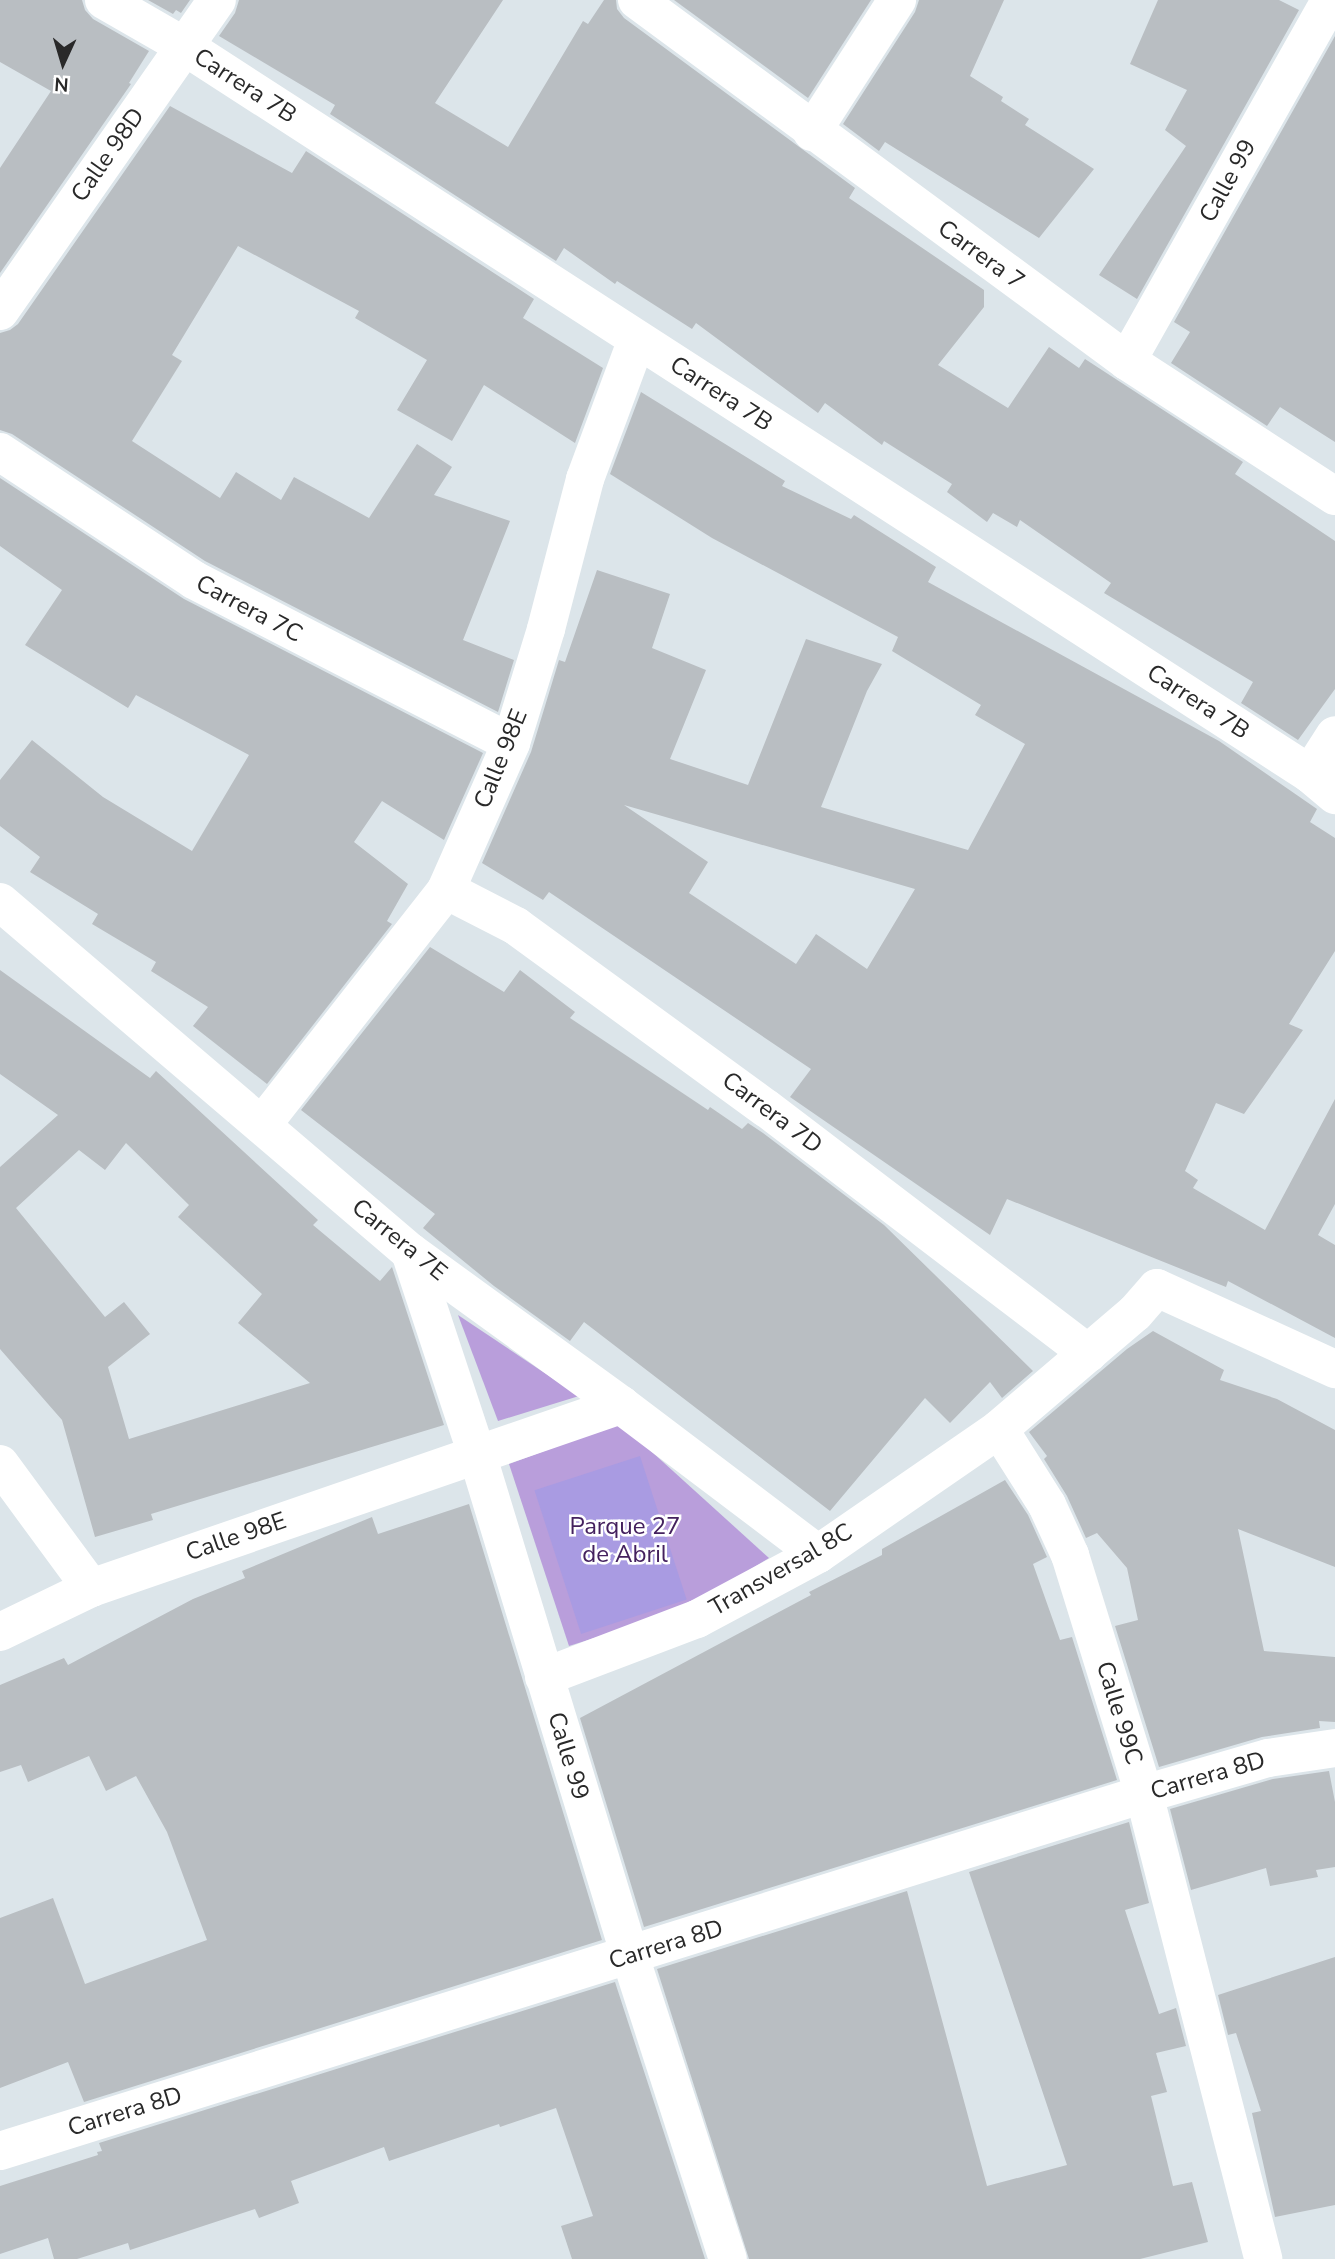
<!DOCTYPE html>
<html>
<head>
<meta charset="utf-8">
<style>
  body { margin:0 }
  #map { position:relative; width:1335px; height:2259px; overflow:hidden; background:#dce5ea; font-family:"Nunito Sans",sans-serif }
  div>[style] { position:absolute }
  .green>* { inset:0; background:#b99edb }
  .pitch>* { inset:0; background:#a99be2; transform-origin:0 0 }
  .building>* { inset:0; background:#b9bec2 }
  .minor>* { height:38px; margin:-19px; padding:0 19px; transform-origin:19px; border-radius:19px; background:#fff }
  span { translate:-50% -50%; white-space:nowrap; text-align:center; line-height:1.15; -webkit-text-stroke:5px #fff; paint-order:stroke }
  .street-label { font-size:24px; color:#292929 }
  .park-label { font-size:24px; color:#44215e }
  .north { position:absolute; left:28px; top:28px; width:70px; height:70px; -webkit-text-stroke:5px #fff; paint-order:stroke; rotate:184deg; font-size:19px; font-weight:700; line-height:28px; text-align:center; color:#292929 }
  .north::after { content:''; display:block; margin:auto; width:24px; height:32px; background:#292929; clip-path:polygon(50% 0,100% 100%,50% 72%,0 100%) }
</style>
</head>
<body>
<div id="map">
  <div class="green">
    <i style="clip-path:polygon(458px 1315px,579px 1396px,498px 1421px)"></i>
    <i style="clip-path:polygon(620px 1423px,769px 1558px,686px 1609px,569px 1646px,509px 1464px)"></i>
  </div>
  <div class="pitch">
    <i style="left:640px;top:1456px;width:151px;height:111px;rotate:72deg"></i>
  </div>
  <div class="building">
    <i style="clip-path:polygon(0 0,82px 0,85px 10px,93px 19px,149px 51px,129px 83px,131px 84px,0 273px,0 168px,51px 91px,0 62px)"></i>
    <i style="clip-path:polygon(148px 0,190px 0,181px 13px,176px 10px,173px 14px)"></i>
    <i style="clip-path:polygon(239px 0,503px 0,435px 103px,508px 147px,583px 21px,588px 24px,604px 0,616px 0,617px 9px,624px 18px,855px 188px,849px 198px,984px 290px,984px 307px,938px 365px,1008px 408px,1049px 347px,1079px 368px,1085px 359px,1243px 462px,1235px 474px,1335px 541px,1335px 689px,1298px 740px,1241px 703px,1253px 682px,1104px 593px,1111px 583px,1020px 520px,1017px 527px,993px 513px,987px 522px,947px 492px,952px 484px,884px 441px,882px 445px,825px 403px,818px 413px,696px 323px,692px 329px,617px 281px,615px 284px,564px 248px,556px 261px,330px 114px,335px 105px,219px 36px,235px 13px)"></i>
    <i style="clip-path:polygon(674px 0,871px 0,808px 98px)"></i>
    <i style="clip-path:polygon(919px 0,1004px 0,970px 76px,1003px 97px,1001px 101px,1029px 119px,1025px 125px,1094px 169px,1039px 238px,885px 142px,879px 151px,843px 124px,915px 12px)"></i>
    <i style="clip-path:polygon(1158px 0,1279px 0,1299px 10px,1137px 299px,1099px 275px,1186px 146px,1165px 130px,1187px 90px,1130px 64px)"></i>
    <i style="clip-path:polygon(1335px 36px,1335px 442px,1280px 407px,1267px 426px,1171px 363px,1190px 332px,1174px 322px)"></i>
    <i style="clip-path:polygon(170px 106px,292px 173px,306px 151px,534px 299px,523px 318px,603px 368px,575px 443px,484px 385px,452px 441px,397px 410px,427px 360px,355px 318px,359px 311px,238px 246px,172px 355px,182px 361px,132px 441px,220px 498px,236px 472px,281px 500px,294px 477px,369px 518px,417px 444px,452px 467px,434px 495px,510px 521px,463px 640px,514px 660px,498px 712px,205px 561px,12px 434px,0 430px,0 333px,10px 330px,18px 324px)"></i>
    <i style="clip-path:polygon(evenodd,641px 392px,785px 481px,782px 486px,851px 519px,854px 515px,936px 567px,928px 582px,1219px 741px,1317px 809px,1310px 822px,1335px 838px,1335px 951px,1289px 1024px,1303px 1030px,1244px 1114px,1216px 1103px,1185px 1171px,1198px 1180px,1193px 1188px,1265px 1230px,1335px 1099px,1335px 1204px,1318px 1235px,1335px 1245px,1335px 1338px,1228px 1281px,1226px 1287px,1007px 1199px,990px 1235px,790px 1097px,811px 1069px,549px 892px,543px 900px,482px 863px,531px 752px,559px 660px,565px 662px,597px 570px,670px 594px,652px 648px,706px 670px,670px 759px,748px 785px,806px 639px,882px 664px,867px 691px,821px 807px,968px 850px,1025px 744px,975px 715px,981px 705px,892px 651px,898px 637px,712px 538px,610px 474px,641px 392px,624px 805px,884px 880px,915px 889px,867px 969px,816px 934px,796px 964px,689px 893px,708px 862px,624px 805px)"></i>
    <i style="clip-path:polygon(0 478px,184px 599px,483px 753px,444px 840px,382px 801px,354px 842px,408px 884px,387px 921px,392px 924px,267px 1084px,193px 1026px,208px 1007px,151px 971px,156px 962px,92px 924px,98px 914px,30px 872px,40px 857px,0 826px,0 780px,32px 740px,103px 797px,192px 851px,249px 755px,136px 695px,128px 708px,25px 645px,62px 590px,0 546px)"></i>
    <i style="clip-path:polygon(430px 947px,504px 992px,520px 970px,575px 1012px,570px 1018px,708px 1110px,710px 1107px,742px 1129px,748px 1123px,763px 1133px,884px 1225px,1033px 1371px,1002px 1398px,990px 1382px,950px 1423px,925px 1398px,830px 1511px,584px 1322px,570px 1341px,494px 1286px,423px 1228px,435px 1214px,301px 1110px)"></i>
    <i style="clip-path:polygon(evenodd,0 970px,150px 1078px,156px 1071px,318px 1220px,313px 1225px,380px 1281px,392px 1267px,444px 1425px,151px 1514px,153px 1520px,95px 1537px,62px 1420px,0 1349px,0 1167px,58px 1115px,0 1074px,0 970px,126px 1143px,189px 1205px,178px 1217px,262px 1294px,238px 1323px,310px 1383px,129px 1439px,108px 1367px,150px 1334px,124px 1302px,105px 1317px,16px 1208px,79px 1150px,105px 1170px,126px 1143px)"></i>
    <i style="clip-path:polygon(1153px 1331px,1224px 1370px,1220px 1380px,1277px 1399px,1335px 1430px,1335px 1567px,1238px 1529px,1264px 1651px,1335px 1657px,1335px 1722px,1319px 1721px,1320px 1728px,1262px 1737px,1159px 1767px,1115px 1626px,1138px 1620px,1127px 1568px,1097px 1533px,1086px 1538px,1067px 1496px,1044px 1459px,1047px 1456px,1029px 1432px,1127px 1349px)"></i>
    <i style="clip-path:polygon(1005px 1480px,1028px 1515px,1047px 1557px,1033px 1564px,1060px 1640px,1072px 1637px,1117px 1780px,644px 1927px,580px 1718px,811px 1595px,809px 1592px,882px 1555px,882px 1549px)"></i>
    <i style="clip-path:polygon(469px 1504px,602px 1940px,84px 2102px,68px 2062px,0 2088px,0 1918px,53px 1898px,85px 1984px,207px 1940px,167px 1832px,136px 1776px,106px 1791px,89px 1756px,28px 1782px,21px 1765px,0 1772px,0 1685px,64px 1658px,68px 1665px,193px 1599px,245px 1578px,242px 1571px,372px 1517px,378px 1534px)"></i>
    <i style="clip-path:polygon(1329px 1771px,1335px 1802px,1335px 1867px,1316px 1870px,1318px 1877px,1270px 1886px,1266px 1868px,1191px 1890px,1170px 1809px,1273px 1779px)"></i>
    <i style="clip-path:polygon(1129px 1822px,1149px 1903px,1125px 1910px,1159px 2014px,1176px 2008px,1186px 2046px,1156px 2053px,1167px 2092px,1151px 2096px,1173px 2186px,1192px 2182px,1208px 2242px,1140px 2259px,749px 2259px,657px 1969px,907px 1891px,987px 2186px,1067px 2165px,969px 1872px)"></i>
    <i style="clip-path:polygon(1335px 1957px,1335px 2205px,1275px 2217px,1252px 2113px,1261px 2111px,1236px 2033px,1228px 2035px,1218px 1995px)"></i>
    <i style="clip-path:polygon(615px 1982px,705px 2259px,572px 2259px,561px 2226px,593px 2216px,556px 2108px,500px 2127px,499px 2124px,389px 2161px,384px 2147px,291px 2181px,299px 2203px,259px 2218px,255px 2209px,130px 2250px,128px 2243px,77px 2259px,54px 2259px,48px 2238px,0 2254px,0 2186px,98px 2155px,97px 2152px,102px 2151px,99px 2143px)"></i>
  </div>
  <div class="minor">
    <i style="left:104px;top:0;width:92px;rotate:29.9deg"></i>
    <i style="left:184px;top:46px;width:1341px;rotate:32.88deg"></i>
    <i style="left:1310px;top:774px;width:33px;rotate:40deg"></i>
    <i style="left:637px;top:0;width:609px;rotate:36.38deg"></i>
    <i style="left:1127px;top:361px;width:248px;rotate:33deg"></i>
    <i style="left:812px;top:132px;width:157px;rotate:-57.2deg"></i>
    <i style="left:0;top:311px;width:379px;rotate:-55.1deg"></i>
    <i style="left:1127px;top:361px;width:414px;rotate:-60.6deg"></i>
    <i style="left:0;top:452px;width:232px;rotate:33.4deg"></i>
    <i style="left:194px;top:580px;width:356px;rotate:27.2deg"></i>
    <i style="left:1310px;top:774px;width:46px;rotate:-57.3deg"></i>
    <i style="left:446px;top:890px;width:79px;rotate:27.2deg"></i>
    <i style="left:516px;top:926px;width:309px;rotate:36.1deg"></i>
    <i style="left:766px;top:1108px;width:405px;rotate:37.3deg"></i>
    <i style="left:0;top:902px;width:539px;rotate:40.49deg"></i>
    <i style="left:410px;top:1252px;width:261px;rotate:35.9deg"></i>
    <i style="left:621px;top:1405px;width:247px;rotate:37.1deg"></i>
    <i style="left:262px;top:1125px;width:298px;rotate:-51.9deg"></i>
    <i style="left:446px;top:890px;width:161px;rotate:-66.1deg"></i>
    <i style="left:511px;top:743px;width:119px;rotate:-72.9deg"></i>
    <i style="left:546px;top:629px;width:155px;rotate:-75.4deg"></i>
    <i style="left:585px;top:479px;width:149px;rotate:-69.6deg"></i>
    <i style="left:410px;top:1252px;width:213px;rotate:71.7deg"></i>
    <i style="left:477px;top:1454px;width:525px;rotate:73.05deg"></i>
    <i style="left:630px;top:1956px;width:318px;rotate:72.1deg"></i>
    <i style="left:999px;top:1429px;width:90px;rotate:57.7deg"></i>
    <i style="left:1047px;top:1505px;width:55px;rotate:65.3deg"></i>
    <i style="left:1070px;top:1555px;width:250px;rotate:72.8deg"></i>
    <i style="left:1144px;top:1794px;width:480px;rotate:75.6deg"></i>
    <i style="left:0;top:1464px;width:154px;rotate:53.7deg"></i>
    <i style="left:0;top:1632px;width:101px;rotate:-25.8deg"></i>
    <i style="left:91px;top:1588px;width:561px;rotate:-19.05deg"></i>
    <i style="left:544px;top:1677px;width:164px;rotate:-20.8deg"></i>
    <i style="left:697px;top:1619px;width:137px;rotate:-28.2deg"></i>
    <i style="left:818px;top:1554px;width:220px;rotate:-34.6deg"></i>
    <i style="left:999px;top:1429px;width:179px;rotate:-40.5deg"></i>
    <i style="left:1135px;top:1313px;width:33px;rotate:-49deg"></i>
    <i style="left:1157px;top:1288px;width:196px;rotate:24.5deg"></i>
    <i style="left:0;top:2151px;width:1198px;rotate:-17.33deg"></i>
    <i style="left:1144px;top:1794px;width:129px;rotate:-16.2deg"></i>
    <i style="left:1268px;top:1758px;width:68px;rotate:-8.5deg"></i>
  </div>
  <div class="street-label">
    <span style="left:245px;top:86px;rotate:33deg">Carrera 7B</span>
    <span style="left:108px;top:155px;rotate:-55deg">Calle 98D</span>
    <span style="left:1228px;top:181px;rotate:-61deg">Calle 99</span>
    <span style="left:981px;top:255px;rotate:36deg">Carrera 7</span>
    <span style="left:721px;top:394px;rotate:33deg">Carrera 7B</span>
    <span style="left:249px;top:609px;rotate:28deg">Carrera 7C</span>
    <span style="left:1198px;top:702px;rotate:33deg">Carrera 7B</span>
    <span style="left:501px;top:759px;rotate:-68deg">Calle 98E</span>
    <span style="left:772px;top:1113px;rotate:37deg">Carrera 7D</span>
    <span style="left:399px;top:1240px;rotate:39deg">Carrera 7E</span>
    <span style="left:236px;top:1537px;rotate:-19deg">Calle 98E</span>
    <span style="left:781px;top:1570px;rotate:-30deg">Transversal 8C</span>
    <span style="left:1119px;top:1713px;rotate:73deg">Calle 99C</span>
    <span style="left:568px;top:1756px;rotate:73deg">Calle 99</span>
    <span style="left:1208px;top:1776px;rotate:-16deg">Carrera 8D</span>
    <span style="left:666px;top:1945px;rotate:-17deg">Carrera 8D</span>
    <span style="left:125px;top:2112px;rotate:-17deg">Carrera 8D</span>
  </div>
  <div class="park-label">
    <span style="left:625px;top:1541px">Parque 27<br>de Abril</span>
  </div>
  <div class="north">N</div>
</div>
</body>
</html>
